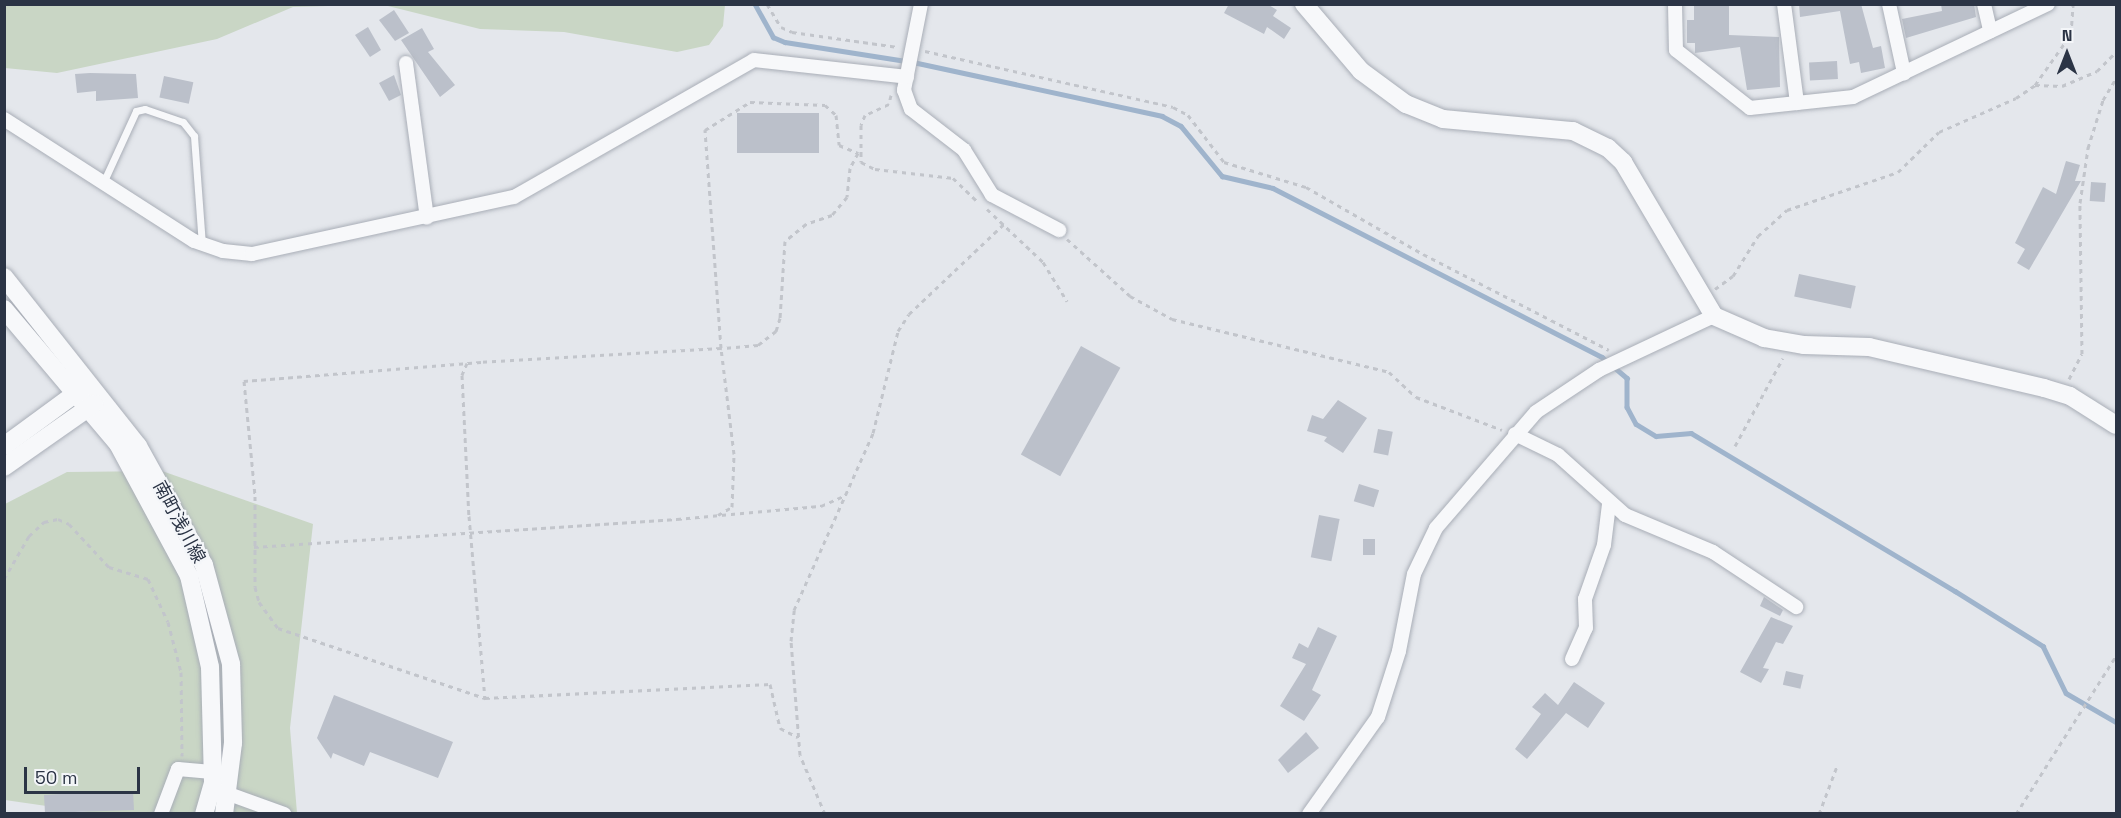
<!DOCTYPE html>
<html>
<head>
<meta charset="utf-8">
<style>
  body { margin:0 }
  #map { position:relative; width:2121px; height:818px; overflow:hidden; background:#e4e7ec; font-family:"Space Grotesk","Noto Sans JP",sans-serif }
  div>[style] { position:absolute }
  .green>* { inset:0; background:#c9d6c5 }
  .stream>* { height:4.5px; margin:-2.25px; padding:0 2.25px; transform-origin:2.25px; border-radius:2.25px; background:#9fb4cc }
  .building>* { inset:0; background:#bbc0ca; transform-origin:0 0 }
  .path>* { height:3px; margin-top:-1.5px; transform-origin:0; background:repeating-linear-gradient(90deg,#c2c5cb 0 4.5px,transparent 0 9px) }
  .roads { filter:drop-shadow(0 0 2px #a9aeb7) drop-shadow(0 0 2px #a9aeb7) }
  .service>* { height:7px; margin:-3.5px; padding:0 3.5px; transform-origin:3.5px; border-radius:3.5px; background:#f7f8fa }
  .minor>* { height:14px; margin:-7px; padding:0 7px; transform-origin:7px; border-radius:7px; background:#f7f8fa }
  .tertiary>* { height:18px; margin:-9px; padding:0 9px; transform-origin:9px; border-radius:9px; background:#f7f8fa }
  span { translate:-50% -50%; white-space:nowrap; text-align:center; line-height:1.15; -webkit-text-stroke:4.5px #f4f6f9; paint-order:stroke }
  .street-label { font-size:18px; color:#2b3445 }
  .frame { position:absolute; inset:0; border:6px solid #2b3445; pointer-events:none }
  .north { position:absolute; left:2037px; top:24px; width:60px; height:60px; -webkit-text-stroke:4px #f4f6f9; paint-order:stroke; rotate:0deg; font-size:16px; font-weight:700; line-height:24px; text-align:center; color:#2b3445 }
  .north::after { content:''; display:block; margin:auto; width:21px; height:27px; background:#2b3445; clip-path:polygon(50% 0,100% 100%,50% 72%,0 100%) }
  .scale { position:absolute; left:24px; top:767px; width:116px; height:27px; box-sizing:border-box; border:3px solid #2b3445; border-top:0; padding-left:8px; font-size:18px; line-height:21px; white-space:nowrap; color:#2b3445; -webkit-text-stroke:4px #f4f6f9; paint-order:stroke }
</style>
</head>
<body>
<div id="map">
  <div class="green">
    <i style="clip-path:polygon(4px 5px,5px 4px,364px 5px,293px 7px,217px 39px,57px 73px,5px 68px)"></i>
    <i style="clip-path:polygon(384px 5px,725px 4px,725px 5px,723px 26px,709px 45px,677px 52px,564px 32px,480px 29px)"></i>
    <i style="clip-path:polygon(162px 471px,313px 524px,290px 728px,297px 813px,95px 813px,5px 800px,5px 504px,67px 472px)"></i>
  </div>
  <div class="stream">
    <i style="left:755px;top:4px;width:38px;rotate:61deg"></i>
    <i style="left:773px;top:37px;width:13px;rotate:23deg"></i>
    <i style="left:785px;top:42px;width:130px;rotate:8.9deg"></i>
    <i style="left:913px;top:62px;width:255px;rotate:12.2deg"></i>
    <i style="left:1162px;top:116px;width:21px;rotate:28deg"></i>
    <i style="left:1181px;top:126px;width:65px;rotate:50.6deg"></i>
    <i style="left:1222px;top:176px;width:52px;rotate:13.2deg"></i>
    <i style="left:1273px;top:188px;width:370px;rotate:27.2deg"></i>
    <i style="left:1602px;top:357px;width:33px;rotate:40deg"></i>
    <i style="left:1627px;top:378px;width:29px;rotate:90deg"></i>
    <i style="left:1627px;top:407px;width:19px;rotate:62deg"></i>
    <i style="left:1636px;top:424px;width:23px;rotate:31deg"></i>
    <i style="left:1656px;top:436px;width:35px;rotate:-5deg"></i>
    <i style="left:1691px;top:433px;width:308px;rotate:30.9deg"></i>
    <i style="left:1955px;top:591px;width:104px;rotate:32deg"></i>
    <i style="left:2043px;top:646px;width:52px;rotate:63.9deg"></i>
    <i style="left:2066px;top:693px;width:58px;rotate:30.1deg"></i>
  </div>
  <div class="building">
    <i style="clip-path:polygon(1229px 4px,1267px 4px,1277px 10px,1273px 16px,1291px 28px,1284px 39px,1267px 27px,1264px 34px,1224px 13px)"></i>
    <i style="clip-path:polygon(1694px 4px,1729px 4px,1729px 35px,1779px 37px,1780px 87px,1747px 90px,1740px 47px,1695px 53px,1695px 43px,1687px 43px,1687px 20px,1694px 20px)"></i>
    <i style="clip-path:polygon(1799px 4px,1861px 4px,1873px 48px,1881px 46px,1885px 68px,1861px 73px,1859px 62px,1850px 64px,1840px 11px,1800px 17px)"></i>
    <i style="clip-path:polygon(1941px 4px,1974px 4px,1976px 17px,1906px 38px,1902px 19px,1942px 11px)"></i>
    <i style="clip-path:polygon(394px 10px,409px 33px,395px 41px,379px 20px)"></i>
    <i style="clip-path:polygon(368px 27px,381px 50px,370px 57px,355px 35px)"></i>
    <i style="clip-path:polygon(422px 28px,434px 49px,428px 52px,455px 85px,440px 97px,401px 40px)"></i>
    <i style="left:1837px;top:61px;width:18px;height:28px;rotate:87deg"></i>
    <i style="clip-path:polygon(90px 73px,136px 74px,138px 98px,96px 101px,96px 91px,77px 93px,75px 74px)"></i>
    <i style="clip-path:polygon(394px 75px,401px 95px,389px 101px,379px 83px)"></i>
    <i style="left:164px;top:76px;width:30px;height:22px;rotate:12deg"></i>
    <i style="left:819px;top:113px;width:40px;height:82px;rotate:90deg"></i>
    <i style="clip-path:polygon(2066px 161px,2080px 165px,2075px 181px,2081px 181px,2029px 270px,2017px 263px,2025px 249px,2015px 243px,2043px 187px,2056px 194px)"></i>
    <i style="left:2091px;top:182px;width:15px;height:19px;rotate:4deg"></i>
    <i style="left:1799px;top:274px;width:58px;height:23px;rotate:12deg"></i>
    <i style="left:1081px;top:346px;width:45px;height:124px;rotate:29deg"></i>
    <i style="clip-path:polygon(1338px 400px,1367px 418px,1343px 453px,1324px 441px,1327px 437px,1307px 431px,1312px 415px,1323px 419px)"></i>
    <i style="left:1378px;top:429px;width:15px;height:24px;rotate:11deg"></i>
    <i style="left:1359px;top:484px;width:21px;height:18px;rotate:17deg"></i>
    <i style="left:1319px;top:515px;width:21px;height:43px;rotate:11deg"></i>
    <i style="left:1363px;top:539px;width:12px;height:16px"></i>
    <i style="clip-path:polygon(1764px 597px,1783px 610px,1780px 616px,1760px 606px)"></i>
    <i style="clip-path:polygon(1771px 617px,1793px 626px,1783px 644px,1776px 642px,1763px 668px,1769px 669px,1761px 683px,1740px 672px)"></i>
    <i style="clip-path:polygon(1318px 627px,1337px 636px,1312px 690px,1321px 695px,1304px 721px,1280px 706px,1306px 664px,1292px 658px,1299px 643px,1308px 648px)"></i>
    <i style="left:1786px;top:671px;width:18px;height:14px;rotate:13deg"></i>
    <i style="clip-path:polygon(1574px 682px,1605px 703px,1588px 728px,1566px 713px,1527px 759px,1515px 749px,1541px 714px,1532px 707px,1545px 693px,1558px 705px)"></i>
    <i style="clip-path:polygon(334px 695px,453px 742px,438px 778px,370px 752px,364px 766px,333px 753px,331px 759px,317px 738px)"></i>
    <i style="clip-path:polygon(1306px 732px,1319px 748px,1288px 773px,1278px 760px)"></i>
    <i style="clip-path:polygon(109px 791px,133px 791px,134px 810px,45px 813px,44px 795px)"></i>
  </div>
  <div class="path">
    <i style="left:767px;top:4px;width:27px;rotate:59deg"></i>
    <i style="left:781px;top:27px;width:12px;rotate:24deg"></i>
    <i style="left:792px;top:32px;width:107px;rotate:8.1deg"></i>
    <i style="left:925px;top:51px;width:254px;rotate:12.7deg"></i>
    <i style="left:1173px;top:107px;width:17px;rotate:28deg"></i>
    <i style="left:1188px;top:115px;width:59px;rotate:52.5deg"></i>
    <i style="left:1224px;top:162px;width:86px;rotate:17deg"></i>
    <i style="left:1306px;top:187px;width:135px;rotate:29.8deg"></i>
    <i style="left:1423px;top:254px;width:209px;rotate:27.3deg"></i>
    <i style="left:2035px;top:85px;width:27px;rotate:2deg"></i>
    <i style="left:2062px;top:86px;width:38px;rotate:-23deg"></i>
    <i style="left:2097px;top:71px;width:27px;rotate:-45deg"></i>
    <i style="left:891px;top:95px;width:9px;rotate:103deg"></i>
    <i style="left:889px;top:104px;width:26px;rotate:155deg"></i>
    <i style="left:865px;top:115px;width:11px;rotate:112deg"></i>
    <i style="left:861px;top:125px;width:37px;rotate:90deg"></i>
    <i style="left:861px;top:162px;width:16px;rotate:27deg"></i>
    <i style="left:875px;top:169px;width:79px;rotate:6.6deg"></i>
    <i style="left:953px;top:178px;width:33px;rotate:44deg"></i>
    <i style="left:987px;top:209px;width:77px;rotate:43.4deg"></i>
    <i style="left:1043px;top:262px;width:46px;rotate:58.4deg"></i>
    <i style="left:1067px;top:239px;width:85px;rotate:42.1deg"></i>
    <i style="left:1130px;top:296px;width:48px;rotate:28.7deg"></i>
    <i style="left:1172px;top:319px;width:223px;rotate:13.7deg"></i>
    <i style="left:1389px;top:372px;width:37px;rotate:43deg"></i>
    <i style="left:1416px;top:397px;width:92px;rotate:21deg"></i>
    <i style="left:1715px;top:289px;width:22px;rotate:-36deg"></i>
    <i style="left:1733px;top:276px;width:47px;rotate:-58deg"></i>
    <i style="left:1758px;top:236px;width:39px;rotate:-42deg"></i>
    <i style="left:1787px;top:210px;width:117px;rotate:-18.9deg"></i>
    <i style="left:1898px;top:172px;width:57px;rotate:-44.3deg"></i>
    <i style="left:1939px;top:132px;width:84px;rotate:-23.8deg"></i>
    <i style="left:2016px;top:98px;width:23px;rotate:-34deg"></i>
    <i style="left:2035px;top:85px;width:62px;rotate:-54.8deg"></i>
    <i style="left:2071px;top:34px;width:30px;rotate:-86deg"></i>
    <i style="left:467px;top:363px;width:13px;rotate:113deg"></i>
    <i style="left:462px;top:375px;width:141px;rotate:87.2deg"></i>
    <i style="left:469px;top:516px;width:183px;rotate:85deg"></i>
    <i style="left:2069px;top:379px;width:28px;rotate:-63deg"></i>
    <i style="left:2082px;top:354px;width:151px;rotate:-90.8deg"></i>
    <i style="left:2080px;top:203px;width:56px;rotate:-81.7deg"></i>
    <i style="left:2088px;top:148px;width:50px;rotate:-72.6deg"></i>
    <i style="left:2103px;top:100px;width:26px;rotate:-59deg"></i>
    <i style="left:1735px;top:446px;width:100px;rotate:-61.4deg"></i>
    <i style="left:718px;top:515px;width:16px;rotate:-30deg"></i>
    <i style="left:732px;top:507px;width:53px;rotate:-87.8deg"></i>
    <i style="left:734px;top:454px;width:107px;rotate:-97deg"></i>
    <i style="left:721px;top:348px;width:219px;rotate:-94.2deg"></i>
    <i style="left:705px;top:130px;width:53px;rotate:-31.9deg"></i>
    <i style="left:750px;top:102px;width:75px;rotate:2.3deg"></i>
    <i style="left:825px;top:105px;width:15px;rotate:42deg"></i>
    <i style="left:836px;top:115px;width:30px;rotate:84deg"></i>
    <i style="left:839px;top:145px;width:21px;rotate:23deg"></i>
    <i style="left:858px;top:153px;width:17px;rotate:118deg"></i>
    <i style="left:850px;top:168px;width:29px;rotate:96deg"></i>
    <i style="left:847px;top:197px;width:23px;rotate:130deg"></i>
    <i style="left:832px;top:215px;width:28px;rotate:161deg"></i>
    <i style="left:806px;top:224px;width:27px;rotate:141deg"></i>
    <i style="left:785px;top:241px;width:77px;rotate:93.7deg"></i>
    <i style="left:780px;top:318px;width:14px;rotate:107deg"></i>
    <i style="left:776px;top:331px;width:23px;rotate:142deg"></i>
    <i style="left:758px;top:345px;width:37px;rotate:175deg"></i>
    <i style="left:721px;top:348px;width:240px;rotate:176.7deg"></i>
    <i style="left:481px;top:362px;width:238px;rotate:175.4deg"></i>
    <i style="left:244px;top:381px;width:116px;rotate:84.5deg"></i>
    <i style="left:255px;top:496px;width:91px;rotate:90deg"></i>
    <i style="left:255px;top:587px;width:16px;rotate:75deg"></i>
    <i style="left:259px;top:602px;width:32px;rotate:54deg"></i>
    <i style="left:278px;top:628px;width:219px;rotate:18.7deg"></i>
    <i style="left:485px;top:698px;width:285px;rotate:-2.8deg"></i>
    <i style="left:770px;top:684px;width:45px;rotate:77.2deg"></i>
    <i style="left:780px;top:728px;width:20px;rotate:27deg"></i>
    <i style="left:254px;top:547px;width:424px;rotate:-3.8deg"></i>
    <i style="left:677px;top:519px;width:145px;rotate:-5.2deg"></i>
    <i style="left:821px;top:506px;width:27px;rotate:-24deg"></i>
    <i style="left:4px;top:579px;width:50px;rotate:-59.8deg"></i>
    <i style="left:29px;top:536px;width:21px;rotate:-43deg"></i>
    <i style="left:44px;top:522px;width:14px;rotate:-12deg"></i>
    <i style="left:58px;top:519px;width:12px;rotate:24deg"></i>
    <i style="left:69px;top:524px;width:59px;rotate:47.1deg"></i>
    <i style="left:109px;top:567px;width:41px;rotate:17.1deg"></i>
    <i style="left:148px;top:579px;width:47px;rotate:65.1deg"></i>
    <i style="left:168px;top:622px;width:52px;rotate:75.4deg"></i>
    <i style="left:181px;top:672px;width:84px;rotate:89.3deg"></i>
    <i style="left:825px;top:814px;width:64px;rotate:-113deg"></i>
    <i style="left:800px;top:755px;width:114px;rotate:-94.5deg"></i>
    <i style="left:791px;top:641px;width:31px;rotate:-84deg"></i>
    <i style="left:794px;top:610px;width:194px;rotate:-65.9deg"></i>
    <i style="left:873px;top:433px;width:105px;rotate:-76.2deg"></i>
    <i style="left:898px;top:331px;width:20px;rotate:-57deg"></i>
    <i style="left:909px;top:314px;width:131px;rotate:-43.5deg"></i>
    <i style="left:1819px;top:814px;width:51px;rotate:-69.4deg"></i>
    <i style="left:2016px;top:814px;width:187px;rotate:-57.7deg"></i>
  </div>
  <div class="roads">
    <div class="service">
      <i style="left:103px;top:183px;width:79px;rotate:-65.4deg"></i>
      <i style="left:136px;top:111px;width:9px;rotate:-13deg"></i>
      <i style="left:145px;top:109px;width:40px;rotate:18.9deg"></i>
      <i style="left:183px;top:122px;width:18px;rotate:52deg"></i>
      <i style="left:194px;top:136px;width:108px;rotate:85.8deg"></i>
    </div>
    <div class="minor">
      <i style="left:921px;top:4px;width:88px;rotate:101.2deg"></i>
      <i style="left:904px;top:90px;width:20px;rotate:70deg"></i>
      <i style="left:911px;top:109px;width:67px;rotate:37.7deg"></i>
      <i style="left:964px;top:150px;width:53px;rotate:58.1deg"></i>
      <i style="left:992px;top:195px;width:76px;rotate:27.6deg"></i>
      <i style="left:1675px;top:4px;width:46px;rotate:88.8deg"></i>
      <i style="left:1676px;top:50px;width:94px;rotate:38.1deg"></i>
      <i style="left:1750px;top:108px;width:104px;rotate:-6.1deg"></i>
      <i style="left:1853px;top:97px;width:216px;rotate:-25.5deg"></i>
      <i style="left:1784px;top:4px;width:100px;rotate:82.5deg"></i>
      <i style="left:1889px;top:4px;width:71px;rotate:77.7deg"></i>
      <i style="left:1984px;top:4px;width:28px;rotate:77deg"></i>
      <i style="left:406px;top:63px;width:156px;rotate:82.3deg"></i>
      <i style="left:4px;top:119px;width:226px;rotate:32.7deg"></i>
      <i style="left:194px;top:241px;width:31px;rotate:19deg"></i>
      <i style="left:223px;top:251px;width:29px;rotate:6deg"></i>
      <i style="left:252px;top:254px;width:268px;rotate:-12.3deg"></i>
      <i style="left:514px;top:197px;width:276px;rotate:-29.7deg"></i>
      <i style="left:754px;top:60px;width:154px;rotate:6.3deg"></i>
      <i style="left:1515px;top:434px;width:48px;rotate:26deg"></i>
      <i style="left:1558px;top:455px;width:90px;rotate:41.8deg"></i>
      <i style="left:1625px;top:515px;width:95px;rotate:22.8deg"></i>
      <i style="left:1713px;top:552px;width:100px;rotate:33.5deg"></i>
      <i style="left:1572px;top:659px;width:34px;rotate:-66deg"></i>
      <i style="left:1586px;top:628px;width:29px;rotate:-92deg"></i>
      <i style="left:1585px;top:599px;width:57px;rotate:-70.6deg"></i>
      <i style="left:1604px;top:545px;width:41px;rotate:-83deg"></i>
      <i style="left:229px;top:794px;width:59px;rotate:20deg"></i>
      <i style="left:161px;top:814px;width:48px;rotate:-69.3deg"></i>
      <i style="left:178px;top:769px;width:34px;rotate:5deg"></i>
      <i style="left:1309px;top:814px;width:119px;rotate:-54.6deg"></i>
      <i style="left:1378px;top:717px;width:69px;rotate:-72.3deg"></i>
      <i style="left:1399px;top:651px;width:78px;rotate:-79deg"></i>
      <i style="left:1414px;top:574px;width:51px;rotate:-64.4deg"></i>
      <i style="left:1436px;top:528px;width:153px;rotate:-49.2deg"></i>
      <i style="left:1536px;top:412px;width:76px;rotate:-33.7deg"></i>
      <i style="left:1599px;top:370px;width:127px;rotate:-25.2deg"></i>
    </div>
    <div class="tertiary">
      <i style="left:1304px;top:4px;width:88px;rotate:49.6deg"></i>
      <i style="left:1361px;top:71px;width:56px;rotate:36.3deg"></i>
      <i style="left:1406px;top:104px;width:40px;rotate:22deg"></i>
      <i style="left:1443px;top:119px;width:131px;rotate:5.3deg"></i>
      <i style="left:1573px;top:131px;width:39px;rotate:26deg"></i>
      <i style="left:1608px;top:148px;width:21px;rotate:43deg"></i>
      <i style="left:1623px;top:162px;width:179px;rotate:59.4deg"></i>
      <i style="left:1714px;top:316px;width:55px;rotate:23.7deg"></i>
      <i style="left:1764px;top:338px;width:41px;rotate:9.9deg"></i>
      <i style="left:1804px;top:345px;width:65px;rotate:1.8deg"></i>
      <i style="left:1869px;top:347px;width:180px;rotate:13.2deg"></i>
      <i style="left:2044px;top:388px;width:27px;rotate:17deg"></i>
      <i style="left:2070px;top:396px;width:54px;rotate:32.2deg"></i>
      <i style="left:4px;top:277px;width:216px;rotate:51.6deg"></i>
      <i style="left:138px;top:446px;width:136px;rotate:61deg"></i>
      <i style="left:204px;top:565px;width:103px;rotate:74.7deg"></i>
      <i style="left:231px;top:664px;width:79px;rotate:88.5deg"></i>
      <i style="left:233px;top:743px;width:72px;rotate:97.2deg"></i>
      <i style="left:4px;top:309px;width:177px;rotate:49.8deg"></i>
      <i style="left:118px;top:444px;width:150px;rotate:61.7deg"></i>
      <i style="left:189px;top:576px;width:93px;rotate:77deg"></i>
      <i style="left:210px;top:667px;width:116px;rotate:88.5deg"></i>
      <i style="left:213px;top:783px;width:32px;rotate:106deg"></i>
      <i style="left:4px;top:446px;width:98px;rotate:-36.3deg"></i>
      <i style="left:4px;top:467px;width:110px;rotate:-35deg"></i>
    </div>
  </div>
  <div class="street-label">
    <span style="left:179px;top:522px;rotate:62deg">南町浅川線</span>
  </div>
  <div class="frame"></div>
  <div class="north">N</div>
  <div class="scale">50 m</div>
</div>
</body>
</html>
